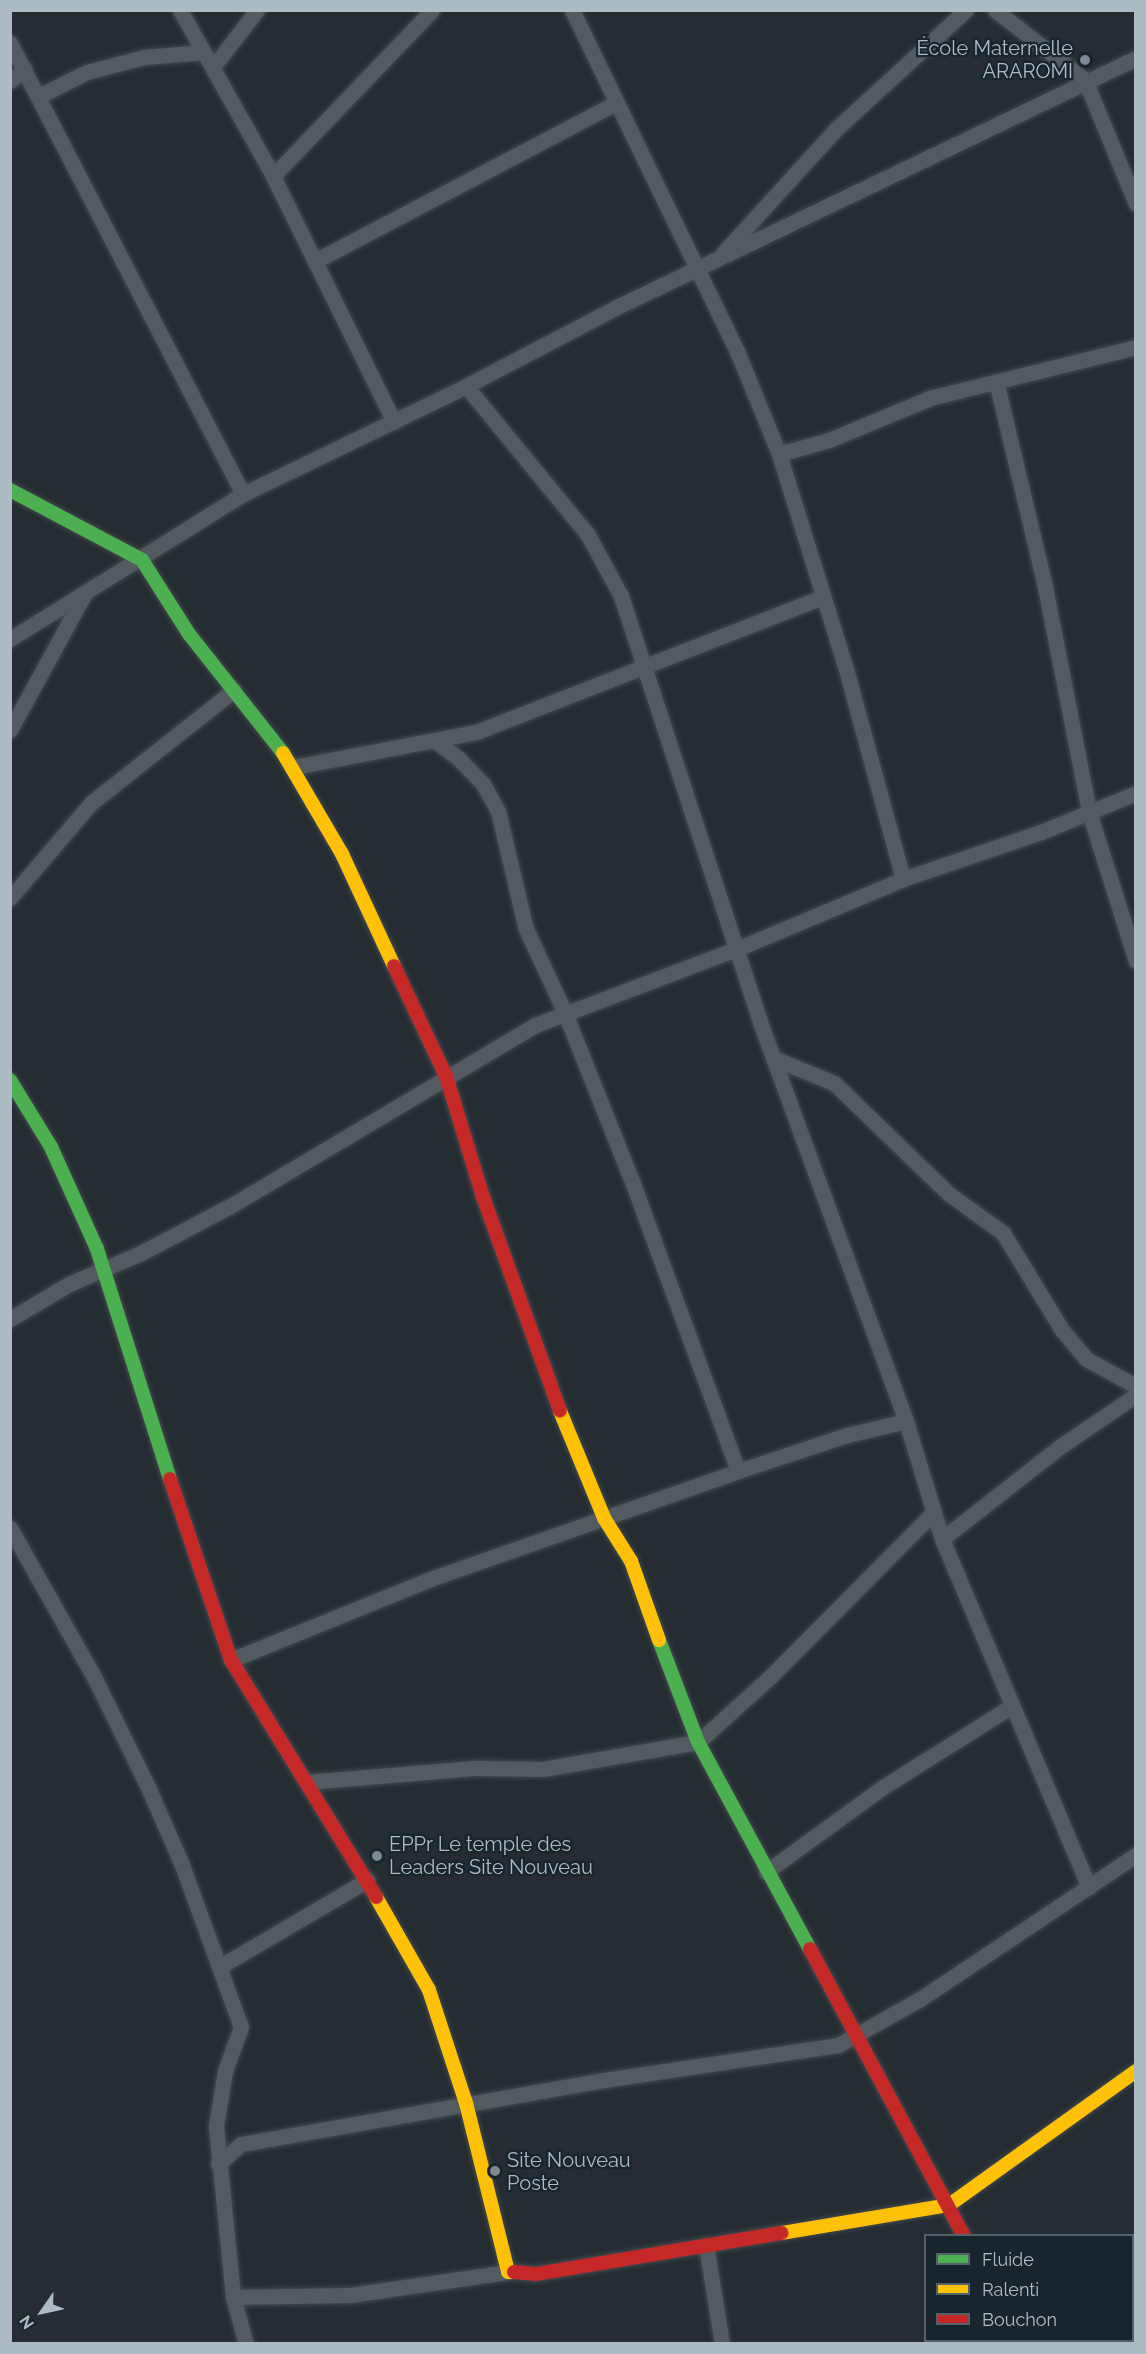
<!DOCTYPE html>
<html>
<head>
<meta charset="utf-8">
<style>
  body { margin:0 }
  #map { position:relative; width:1146px; height:2354px; overflow:hidden; background:#252d32; font-family:Raleway,sans-serif }
  div>[style] { position:absolute }
  .roads { filter:drop-shadow(0 0 2px #42494d) drop-shadow(0 0 2px #42494d) }
  .street>* { height:15px; margin:-7.5px; padding:0 7.5px; transform-origin:7.5px; border-radius:7.5px; background:#545b60 }
  .fast>* { height:14px; margin:-7px; padding:0 7px; transform-origin:7px; border-radius:7px; background:#4caf50 }
  .slow>* { height:14px; margin:-7px; padding:0 7px; transform-origin:7px; border-radius:7px; background:#ffc107 }
  .jam>* { height:14px; margin:-7px; padding:0 7px; transform-origin:7px; border-radius:7px; background:#c62828 }
  .dots>* { width:16px; height:16px; translate:-50% -50%; box-sizing:border-box; border:3px solid #18252d; border-radius:50% }
  span { translate:-50% -50%; white-space:nowrap; text-align:center; line-height:1.15; -webkit-text-stroke:4.5px #18252d; paint-order:stroke }
  .poi-label { font-size:20px; color:#adbbc5 }
  .right { translate:-100% -50%; text-align:right }
  .left { translate:0 -50%; text-align:left }
  .frame { position:absolute; inset:0; border:12px solid #adbbc5; pointer-events:none }
  .legend { position:absolute; left:924px; top:2234px; width:210px; height:108px; box-sizing:border-box; background:#18252d; border:2px solid #54616a; margin:0; padding:8px 10px; list-style:none; font-size:18px; color:#adbbc5 }
  .legend li { display:flex; align-items:center; gap:12px; height:30px }
  .legend b { width:30px; border:2px solid #54616a }
  .north { position:absolute; left:12px; top:2282px; width:60px; height:60px; -webkit-text-stroke:4px #18252d; paint-order:stroke; rotate:236deg; font-size:16px; font-weight:700; line-height:24px; text-align:center; color:#adbbc5 }
  .north::after { content:''; display:block; margin:auto; width:21px; height:27px; background:#adbbc5; clip-path:polygon(50% 0,100% 100%,50% 72%,0 100%) }
</style>
</head>
<body>
<div id="map">
  <div class="roads">
    <div class="street">
      <i style="left:180px;top:10px;width:190px;rotate:60.7deg"></i>
      <i style="left:273px;top:176px;width:274px;rotate:63.8deg"></i>
      <i style="left:572px;top:10px;width:379px;rotate:64.2deg"></i>
      <i style="left:737px;top:351px;width:111px;rotate:67.8deg"></i>
      <i style="left:779px;top:454px;width:225px;rotate:72.7deg"></i>
      <i style="left:846px;top:669px;width:218px;rotate:74.8deg"></i>
      <i style="left:995px;top:10px;width:114px;rotate:37.9deg"></i>
      <i style="left:1085px;top:80px;width:134px;rotate:67.6deg"></i>
      <i style="left:10px;top:43px;width:508px;rotate:62.68deg"></i>
      <i style="left:213px;top:67px;width:72px;rotate:-52.3deg"></i>
      <i style="left:10px;top:81px;width:19px;rotate:-39deg"></i>
      <i style="left:39px;top:96px;width:54px;rotate:-26.6deg"></i>
      <i style="left:87px;top:72px;width:59px;rotate:-14.7deg"></i>
      <i style="left:144px;top:57px;width:60px;rotate:-4.8deg"></i>
      <i style="left:273px;top:176px;width:230px;rotate:-46.2deg"></i>
      <i style="left:724px;top:252px;width:166px;rotate:-47.7deg"></i>
      <i style="left:836px;top:129px;width:176px;rotate:-42.5deg"></i>
      <i style="left:315px;top:261px;width:340px;rotate:-27.7deg"></i>
      <i style="left:997px;top:385px;width:208px;rotate:76.6deg"></i>
      <i style="left:1045px;top:587px;width:229px;rotate:78.9deg"></i>
      <i style="left:1089px;top:812px;width:156px;rotate:72.5deg"></i>
      <i style="left:466px;top:386px;width:193px;rotate:50.7deg"></i>
      <i style="left:588px;top:535px;width:69px;rotate:61.6deg"></i>
      <i style="left:621px;top:596px;width:448px;rotate:71.9deg"></i>
      <i style="left:760px;top:1022px;width:425px;rotate:69.9deg"></i>
      <i style="left:906px;top:1421px;width:123px;rotate:73deg"></i>
      <i style="left:942px;top:1539px;width:378px;rotate:67.1deg"></i>
      <i style="left:779px;top:454px;width:52px;rotate:-15.6deg"></i>
      <i style="left:829px;top:440px;width:109px;rotate:-22.6deg"></i>
      <i style="left:930px;top:398px;width:212px;rotate:-13.9deg"></i>
      <i style="left:10px;top:639px;width:274px;rotate:-31.9deg"></i>
      <i style="left:243px;top:494px;width:248px;rotate:-25.8deg"></i>
      <i style="left:466px;top:386px;width:175px;rotate:-27.6deg"></i>
      <i style="left:621px;top:305px;width:571px;rotate:-25.62deg"></i>
      <i style="left:10px;top:730px;width:154px;rotate:-61.3deg"></i>
      <i style="left:434px;top:740px;width:30px;rotate:37deg"></i>
      <i style="left:458px;top:758px;width:36px;rotate:46deg"></i>
      <i style="left:483px;top:784px;width:31px;rotate:61deg"></i>
      <i style="left:498px;top:811px;width:121px;rotate:76.7deg"></i>
      <i style="left:526px;top:929px;width:93px;rotate:65.1deg"></i>
      <i style="left:565px;top:1013px;width:181px;rotate:68.3deg"></i>
      <i style="left:632px;top:1181px;width:309px;rotate:69.9deg"></i>
      <i style="left:294px;top:767px;width:185px;rotate:-10.9deg"></i>
      <i style="left:476px;top:732px;width:372px;rotate:-21.3deg"></i>
      <i style="left:10px;top:898px;width:125px;rotate:-49.5deg"></i>
      <i style="left:91px;top:803px;width:182px;rotate:-38.3deg"></i>
      <i style="left:773px;top:1058px;width:66px;rotate:22.3deg"></i>
      <i style="left:834px;top:1083px;width:160px;rotate:44deg"></i>
      <i style="left:949px;top:1194px;width:67px;rotate:35.8deg"></i>
      <i style="left:1003px;top:1233px;width:114px;rotate:58.7deg"></i>
      <i style="left:1062px;top:1330px;width:38px;rotate:50deg"></i>
      <i style="left:1086px;top:1359px;width:57px;rotate:28.4deg"></i>
      <i style="left:10px;top:1319px;width:69px;rotate:-30.7deg"></i>
      <i style="left:69px;top:1284px;width:78px;rotate:-23.3deg"></i>
      <i style="left:141px;top:1253px;width:103px;rotate:-27.8deg"></i>
      <i style="left:232px;top:1205px;width:352px;rotate:-30.7deg"></i>
      <i style="left:535px;top:1025px;width:218px;rotate:-20.7deg"></i>
      <i style="left:739px;top:948px;width:178px;rotate:-22.8deg"></i>
      <i style="left:903px;top:879px;width:146px;rotate:-18.8deg"></i>
      <i style="left:1041px;top:832px;width:103px;rotate:-22.3deg"></i>
      <i style="left:10px;top:1528px;width:173px;rotate:60.6deg"></i>
      <i style="left:95px;top:1679px;width:120px;rotate:63.9deg"></i>
      <i style="left:148px;top:1787px;width:85px;rotate:66.4deg"></i>
      <i style="left:182px;top:1865px;width:172px;rotate:70deg"></i>
      <i style="left:241px;top:2027px;width:47px;rotate:110deg"></i>
      <i style="left:225px;top:2071px;width:56px;rotate:99.3deg"></i>
      <i style="left:216px;top:2126px;width:172px;rotate:84.3deg"></i>
      <i style="left:233px;top:2297px;width:49px;rotate:74.5deg"></i>
      <i style="left:942px;top:1539px;width:147px;rotate:-38.1deg"></i>
      <i style="left:1058px;top:1448px;width:94px;rotate:-34.2deg"></i>
      <i style="left:231px;top:1660px;width:218px;rotate:-22.1deg"></i>
      <i style="left:433px;top:1578px;width:323px;rotate:-19.3deg"></i>
      <i style="left:738px;top:1471px;width:115px;rotate:-18.3deg"></i>
      <i style="left:847px;top:1435px;width:61px;rotate:-13.3deg"></i>
      <i style="left:307px;top:1782px;width:168px;rotate:-4.8deg"></i>
      <i style="left:474px;top:1768px;width:69px;rotate:0.8deg"></i>
      <i style="left:543px;top:1769px;width:157px;rotate:-9.9deg"></i>
      <i style="left:698px;top:1742px;width:97px;rotate:-42.1deg"></i>
      <i style="left:770px;top:1677px;width:231px;rotate:-45.2deg"></i>
      <i style="left:766px;top:1872px;width:145px;rotate:-36deg"></i>
      <i style="left:883px;top:1787px;width:150px;rotate:-32.2deg"></i>
      <i style="left:219px;top:1967px;width:172px;rotate:-30.4deg"></i>
      <i style="left:218px;top:2164px;width:30px;rotate:-41deg"></i>
      <i style="left:241px;top:2144px;width:369px;rotate:-10deg"></i>
      <i style="left:604px;top:2080px;width:237px;rotate:-8.5deg"></i>
      <i style="left:838px;top:2045px;width:94px;rotate:-29.3deg"></i>
      <i style="left:920px;top:1999px;width:260px;rotate:-33.7deg"></i>
      <i style="left:706px;top:2245px;width:100px;rotate:80.8deg"></i>
      <i style="left:233px;top:2297px;width:117px;rotate:-1deg"></i>
      <i style="left:350px;top:2295px;width:160px;rotate:-8.3deg"></i>
      <i style="left:1013px;top:2340px;width:4px;rotate:76deg"></i>
    </div>
    <div class="fast">
      <i style="left:10px;top:490px;width:149px;rotate:27.9deg"></i>
      <i style="left:142px;top:560px;width:88px;rotate:57.6deg"></i>
      <i style="left:189px;top:634px;width:152px;rotate:51.7deg"></i>
      <i style="left:10px;top:1080px;width:79px;rotate:58.5deg"></i>
      <i style="left:51px;top:1147px;width:112px;rotate:65.7deg"></i>
      <i style="left:97px;top:1249px;width:241px;rotate:72.4deg"></i>
      <i style="left:659px;top:1640px;width:109px;rotate:69.1deg"></i>
      <i style="left:698px;top:1742px;width:235px;rotate:61.6deg"></i>
    </div>
    <div class="slow">
      <i style="left:283px;top:753px;width:117px;rotate:59.7deg"></i>
      <i style="left:342px;top:854px;width:123px;rotate:65.1deg"></i>
      <i style="left:560px;top:1411px;width:116px;rotate:67.6deg"></i>
      <i style="left:604px;top:1518px;width:51px;rotate:57.9deg"></i>
      <i style="left:631px;top:1561px;width:84px;rotate:70.5deg"></i>
      <i style="left:376px;top:1897px;width:107px;rotate:60.3deg"></i>
      <i style="left:429px;top:1990px;width:119px;rotate:71.9deg"></i>
      <i style="left:466px;top:2103px;width:174px;rotate:76deg"></i>
      <i style="left:508px;top:2272px;width:6px"></i>
      <i style="left:782px;top:2233px;width:169px;rotate:-9.5deg"></i>
      <i style="left:949px;top:2205px;width:230px;rotate:-35.6deg"></i>
    </div>
    <div class="jam">
      <i style="left:394px;top:966px;width:122px;rotate:64.7deg"></i>
      <i style="left:446px;top:1076px;width:127px;rotate:73deg"></i>
      <i style="left:483px;top:1197px;width:227px;rotate:70.2deg"></i>
      <i style="left:170px;top:1479px;width:191px;rotate:71.4deg"></i>
      <i style="left:231px;top:1660px;width:278px;rotate:58.5deg"></i>
      <i style="left:810px;top:1949px;width:326px;rotate:61.8deg"></i>
      <i style="left:514px;top:2272px;width:22px;rotate:5deg"></i>
      <i style="left:536px;top:2274px;width:249px;rotate:-9.5deg"></i>
    </div>
  </div>
  <div class="dots">
    <i style="left:1085px;top:60px;background:#7d8992"></i>
    <i style="left:377px;top:1856px;background:#7d8992"></i>
    <i style="left:495px;top:2171px;background:#7d8992"></i>
  </div>
  <div class="poi-label">
    <span class="right" style="left:1073px;top:60px">École Maternelle<br>ARAROMI</span>
    <span class="left" style="left:389px;top:1856px">EPPr Le temple des<br>Leaders Site Nouveau</span>
    <span class="left" style="left:507px;top:2172px">Site Nouveau<br>Poste</span>
  </div>
  <div class="frame"></div>
  <ul class="legend">
  <li><b style="height:8px;background:#4caf50"></b>Fluide</li>
  <li><b style="height:8px;background:#ffc107"></b>Ralenti</li>
  <li><b style="height:8px;background:#c62828"></b>Bouchon</li>
  </ul>
  <div class="north">N</div>
</div>
</body>
</html>
